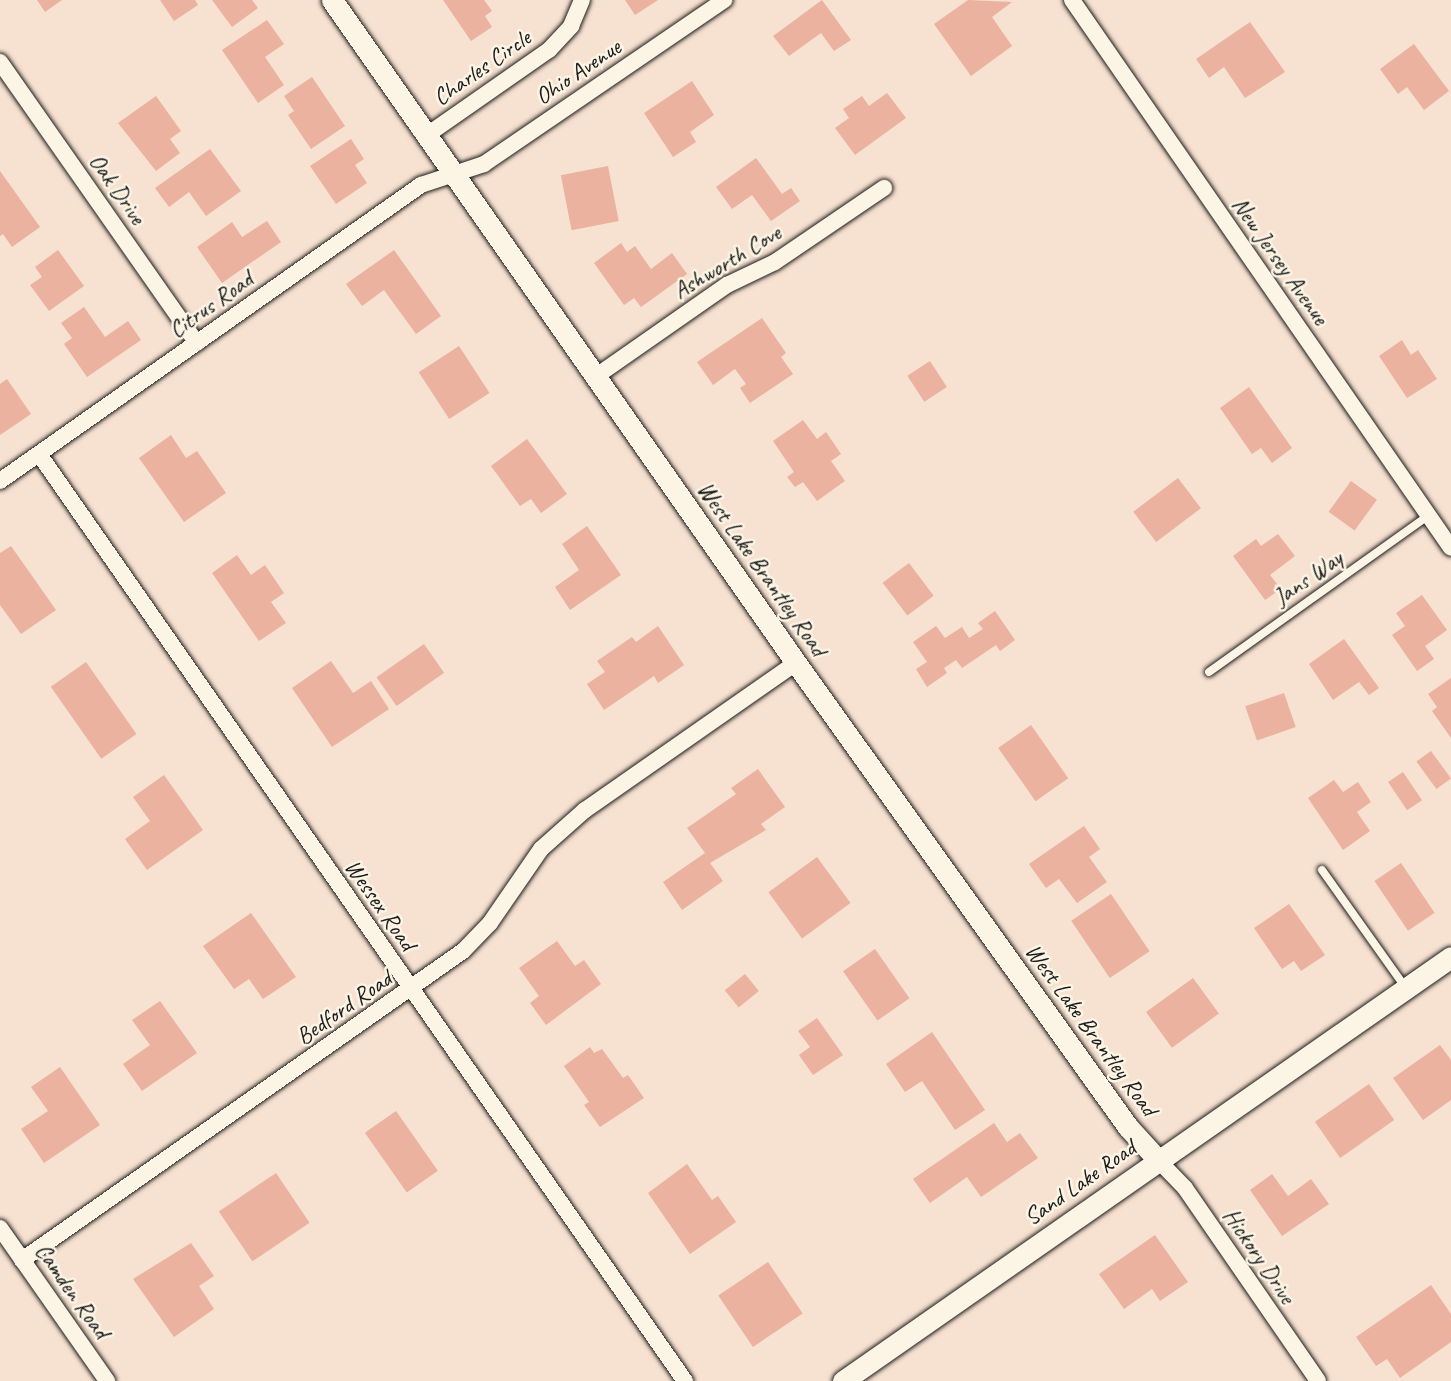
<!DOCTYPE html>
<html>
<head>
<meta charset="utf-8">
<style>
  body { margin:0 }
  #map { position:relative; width:1451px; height:1381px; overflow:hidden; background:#f7e1d0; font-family:Caveat,sans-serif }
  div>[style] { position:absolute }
  .building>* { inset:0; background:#eab29f; transform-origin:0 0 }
  .roads { filter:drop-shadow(0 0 2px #1c1c1c) drop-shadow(0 0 2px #1c1c1c) }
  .service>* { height:8px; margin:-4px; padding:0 4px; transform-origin:4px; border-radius:4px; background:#fcf5e5 }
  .minor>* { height:16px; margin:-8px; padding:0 8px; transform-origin:8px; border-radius:8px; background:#fcf5e5 }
  .tertiary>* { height:21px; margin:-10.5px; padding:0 10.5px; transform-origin:10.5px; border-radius:10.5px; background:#fcf5e5 }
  span { translate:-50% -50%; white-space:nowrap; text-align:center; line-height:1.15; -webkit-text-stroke:5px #fcf5e5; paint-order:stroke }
  .street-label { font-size:24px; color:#1c1c1c }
</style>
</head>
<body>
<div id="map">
  <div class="building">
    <i style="clip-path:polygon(37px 0,62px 0,45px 12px)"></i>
    <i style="clip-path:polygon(160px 0,195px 0,198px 5px,174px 21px)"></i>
    <i style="clip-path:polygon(212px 0,252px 0,258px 8px,232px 27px)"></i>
    <i style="clip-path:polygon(443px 0,484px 0,492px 11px,485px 16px,492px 27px,471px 41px)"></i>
    <i style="clip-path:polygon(625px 0,658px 0,635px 15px)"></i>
    <i style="clip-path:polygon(822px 0,851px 40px,834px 51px,821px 33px,789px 56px,773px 36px)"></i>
    <i style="clip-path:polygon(968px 0,1012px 2px,992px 17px,1012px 46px,971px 76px,934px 24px)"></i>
    <i style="clip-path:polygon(267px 20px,284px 44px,265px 57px,284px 85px,258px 103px,222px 50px)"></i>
    <i style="clip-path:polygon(1250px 22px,1285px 72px,1245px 98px,1224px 67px,1209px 78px,1196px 59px)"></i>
    <i style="clip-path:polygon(1414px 44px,1449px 91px,1424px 110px,1407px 87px,1398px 94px,1380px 69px)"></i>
    <i style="clip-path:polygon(312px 77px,345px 126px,311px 149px,288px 115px,294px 111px,284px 96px)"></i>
    <i style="clip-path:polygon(692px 81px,714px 115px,690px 132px,696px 142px,673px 157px,644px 113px)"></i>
    <i style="clip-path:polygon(887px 93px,906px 118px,855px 155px,835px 128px,849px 118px,843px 109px,862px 96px,869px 106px)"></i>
    <i style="clip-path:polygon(156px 96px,181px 131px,170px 139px,180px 153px,156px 171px,118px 123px)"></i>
    <i style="clip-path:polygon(351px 139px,364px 159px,355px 165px,367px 183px,336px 204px,310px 166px)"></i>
    <i style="clip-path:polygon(210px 149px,241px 191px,206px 216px,189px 192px,169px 207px,155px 188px)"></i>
    <i style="clip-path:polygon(756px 158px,782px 194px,791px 188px,800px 201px,771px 221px,752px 195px,732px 209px,716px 187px)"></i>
    <i style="left:608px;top:166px;width:56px;height:48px;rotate:79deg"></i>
    <i style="clip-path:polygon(0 171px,40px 227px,12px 247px,3px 234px,0 236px)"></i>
    <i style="clip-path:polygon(267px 221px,281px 242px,222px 283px,197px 247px,232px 222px,242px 237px)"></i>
    <i style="clip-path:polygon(621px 243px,627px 252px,635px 246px,651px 269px,672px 253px,687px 274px,641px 307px,634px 298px,624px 305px,594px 263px)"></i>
    <i style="clip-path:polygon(58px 250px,84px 286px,49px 311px,30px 285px,42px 277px,35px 267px)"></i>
    <i style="clip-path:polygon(394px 250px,441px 316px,416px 334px,384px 290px,362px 306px,346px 284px)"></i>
    <i style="clip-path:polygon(84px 307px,105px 337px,128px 321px,141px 340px,87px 377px,64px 344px,72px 338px,61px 323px)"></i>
    <i style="clip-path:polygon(762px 318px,786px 353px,781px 357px,793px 374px,750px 403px,740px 388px,746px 384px,735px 369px,713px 385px,697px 362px)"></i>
    <i style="clip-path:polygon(1402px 340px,1411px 355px,1418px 350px,1437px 379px,1407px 398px,1379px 356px)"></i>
    <i style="left:459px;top:346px;width:56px;height:48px;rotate:57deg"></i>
    <i style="left:930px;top:361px;width:31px;height:27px;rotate:57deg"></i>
    <i style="clip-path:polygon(7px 379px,31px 414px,0 435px,0 384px)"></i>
    <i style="clip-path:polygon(1249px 387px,1292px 448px,1272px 463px,1261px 448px,1252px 454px,1220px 408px)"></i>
    <i style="clip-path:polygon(803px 420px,817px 439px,826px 432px,841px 454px,831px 461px,845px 481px,817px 501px,803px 482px,795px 487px,787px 477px,794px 472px,773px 441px)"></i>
    <i style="clip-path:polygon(171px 435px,186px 458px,197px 451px,226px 493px,184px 522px,139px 458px)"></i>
    <i style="clip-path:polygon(527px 439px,567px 494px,541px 513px,531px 499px,520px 506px,491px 466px)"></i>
    <i style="left:1178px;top:478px;width:38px;height:56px;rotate:53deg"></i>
    <i style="left:1351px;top:481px;width:32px;height:38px;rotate:36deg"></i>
    <i style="clip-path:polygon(587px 526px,621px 575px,570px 610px,555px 587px,579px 570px,562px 544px)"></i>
    <i style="clip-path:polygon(1278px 534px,1295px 556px,1270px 575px,1281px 589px,1265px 600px,1233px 556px,1256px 539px,1261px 546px)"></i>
    <i style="clip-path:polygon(11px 546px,56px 610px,21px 634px,0 605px,0 553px)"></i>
    <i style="clip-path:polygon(237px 555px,251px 575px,265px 565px,284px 593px,271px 602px,286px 623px,259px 641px,212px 573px)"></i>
    <i style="left:909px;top:563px;width:41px;height:33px;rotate:53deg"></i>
    <i style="clip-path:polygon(1422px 595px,1447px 630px,1425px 646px,1434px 659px,1417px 671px,1392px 635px,1405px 626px,1396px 613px)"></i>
    <i style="clip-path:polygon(995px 611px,1015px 640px,1000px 651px,996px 645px,962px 668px,956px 660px,944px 668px,947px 673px,927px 687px,916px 669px,927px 662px,913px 642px,936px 626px,945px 638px,962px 627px,969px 638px,983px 629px,978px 623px)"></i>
    <i style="clip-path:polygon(658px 626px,684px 665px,658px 683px,654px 676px,604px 710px,587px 684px,605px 672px,597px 661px,632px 637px,636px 642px)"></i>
    <i style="clip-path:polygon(1344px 639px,1379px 688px,1369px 695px,1359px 682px,1333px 700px,1309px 664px)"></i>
    <i style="left:424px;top:644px;width:35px;height:58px;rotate:55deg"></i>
    <i style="clip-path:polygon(331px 661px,353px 693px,371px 681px,389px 709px,332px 747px,292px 688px)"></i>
    <i style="left:86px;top:662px;width:88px;height:43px;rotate:55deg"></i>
    <i style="clip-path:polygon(1451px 678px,1451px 738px,1432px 711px,1437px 707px,1428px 694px)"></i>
    <i style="left:1284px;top:693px;width:36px;height:41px;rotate:71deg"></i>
    <i style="left:1031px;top:725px;width:65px;height:40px;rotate:55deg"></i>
    <i style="left:1431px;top:751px;width:34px;height:18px;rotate:54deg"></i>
    <i style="clip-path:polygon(758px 769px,785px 807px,761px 824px,766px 830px,710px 863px,723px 881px,682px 910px,663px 882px,705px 853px,687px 828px,736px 794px,731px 788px)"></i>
    <i style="left:1403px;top:772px;width:34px;height:18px;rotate:56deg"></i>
    <i style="clip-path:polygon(164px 775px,203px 830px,147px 870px,125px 839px,150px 821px,133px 797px)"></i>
    <i style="clip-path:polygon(1334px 780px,1343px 792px,1358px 782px,1371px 802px,1357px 812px,1370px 831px,1343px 850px,1308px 798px)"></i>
    <i style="clip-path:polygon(1084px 826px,1100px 849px,1089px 857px,1107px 882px,1077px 903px,1059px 879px,1046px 888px,1029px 864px)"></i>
    <i style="left:817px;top:857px;width:57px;height:60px;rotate:54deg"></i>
    <i style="left:1401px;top:863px;width:60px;height:32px;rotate:56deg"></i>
    <i style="left:1111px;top:894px;width:69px;height:48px;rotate:56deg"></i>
    <i style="clip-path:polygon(1289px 904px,1325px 955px,1301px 971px,1294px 961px,1282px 969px,1254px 928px)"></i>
    <i style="clip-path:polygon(251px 913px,296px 977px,263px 999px,249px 979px,234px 989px,203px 946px)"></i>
    <i style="clip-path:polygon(557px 941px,575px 966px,584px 960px,601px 984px,546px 1025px,530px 1003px,539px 996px,519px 968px)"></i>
    <i style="left:875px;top:949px;width:60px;height:39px;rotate:55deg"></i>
    <i style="left:745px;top:974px;width:22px;height:26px;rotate:51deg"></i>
    <i style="left:1193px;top:978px;width:44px;height:58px;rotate:54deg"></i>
    <i style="clip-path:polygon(160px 1001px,197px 1053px,142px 1091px,123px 1064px,150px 1045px,132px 1020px)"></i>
    <i style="clip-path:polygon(817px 1018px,843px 1055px,813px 1075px,799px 1055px,810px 1047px,798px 1031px)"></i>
    <i style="clip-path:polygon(932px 1032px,985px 1110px,955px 1130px,922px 1081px,905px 1092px,886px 1064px)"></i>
    <i style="clip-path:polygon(1440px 1045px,1451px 1060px,1451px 1100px,1423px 1120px,1393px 1078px)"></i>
    <i style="clip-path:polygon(590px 1047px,594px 1053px,602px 1049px,623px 1078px,628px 1075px,644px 1098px,600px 1127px,584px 1105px,589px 1102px,564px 1066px)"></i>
    <i style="clip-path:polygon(60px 1067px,100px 1125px,44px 1163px,21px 1129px,48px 1111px,31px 1087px)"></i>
    <i style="left:1369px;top:1084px;width:44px;height:66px;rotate:55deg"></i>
    <i style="left:396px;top:1111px;width:73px;height:38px;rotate:55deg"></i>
    <i style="clip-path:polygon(994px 1123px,1007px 1142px,1020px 1133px,1038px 1158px,981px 1197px,967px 1177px,930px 1203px,913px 1179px)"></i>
    <i style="clip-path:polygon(687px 1164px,712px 1200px,718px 1196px,736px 1222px,690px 1254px,648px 1193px)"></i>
    <i style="left:276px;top:1173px;width:60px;height:69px;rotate:56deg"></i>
    <i style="clip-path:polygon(1272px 1174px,1288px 1196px,1311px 1179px,1329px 1204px,1282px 1236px,1250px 1190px)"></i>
    <i style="clip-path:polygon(1155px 1235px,1188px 1282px,1160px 1301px,1152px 1289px,1124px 1309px,1099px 1274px)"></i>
    <i style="clip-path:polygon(191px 1243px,214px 1276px,199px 1286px,214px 1309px,174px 1337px,133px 1279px)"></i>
    <i style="left:768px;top:1262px;width:62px;height:60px;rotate:56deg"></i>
    <i style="clip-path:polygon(1431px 1285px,1451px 1314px,1451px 1342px,1400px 1378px,1387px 1359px,1376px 1366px,1356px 1337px)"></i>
  </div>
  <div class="roads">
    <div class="service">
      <i style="left:1209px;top:672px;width:270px;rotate:-35.5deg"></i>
      <i style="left:1322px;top:870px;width:145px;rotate:54.6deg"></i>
    </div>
    <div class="minor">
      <i style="left:1072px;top:0;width:666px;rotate:55.33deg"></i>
      <i style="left:0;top:62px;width:343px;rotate:55deg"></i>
      <i style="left:427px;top:135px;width:149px;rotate:-34.9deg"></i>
      <i style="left:549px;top:50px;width:33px;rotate:-47deg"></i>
      <i style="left:571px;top:26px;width:28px;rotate:-67deg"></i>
      <i style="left:595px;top:377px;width:161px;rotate:-34.9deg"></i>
      <i style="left:727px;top:285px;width:53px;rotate:-25.6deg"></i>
      <i style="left:775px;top:262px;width:132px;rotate:-34.2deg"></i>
      <i style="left:39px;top:454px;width:1130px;rotate:55.13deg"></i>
      <i style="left:0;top:481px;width:515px;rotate:-35.11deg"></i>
      <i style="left:421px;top:185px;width:66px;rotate:-18.4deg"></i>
      <i style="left:484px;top:164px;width:291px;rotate:-34.3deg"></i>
      <i style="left:1158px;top:1160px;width:39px;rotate:46deg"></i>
      <i style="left:1185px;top:1188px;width:234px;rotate:55.4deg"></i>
      <i style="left:0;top:1228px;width:187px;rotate:55deg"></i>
      <i style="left:22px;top:1260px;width:538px;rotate:-35.02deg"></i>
      <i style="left:463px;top:951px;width:39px;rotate:-46deg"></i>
      <i style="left:490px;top:923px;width:90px;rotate:-55.4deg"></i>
      <i style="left:541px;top:849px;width:59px;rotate:-41.6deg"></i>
      <i style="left:585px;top:810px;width:257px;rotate:-34.9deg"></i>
    </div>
    <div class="tertiary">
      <i style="left:332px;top:0;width:809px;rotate:55.01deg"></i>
      <i style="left:796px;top:663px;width:571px;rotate:54.42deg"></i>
      <i style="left:1128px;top:1127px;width:45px;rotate:47.7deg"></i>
      <i style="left:843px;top:1381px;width:741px;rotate:-34.89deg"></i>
    </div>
  </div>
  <div class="street-label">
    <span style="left:482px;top:68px;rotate:-35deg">Charles Circle</span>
    <span style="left:578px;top:72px;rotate:-34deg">Ohio Avenue</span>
    <span style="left:117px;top:189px;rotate:55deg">Oak Drive</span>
    <span style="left:1280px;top:261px;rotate:55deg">New Jersey Avenue</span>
    <span style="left:727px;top:262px;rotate:-31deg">Ashworth Cove</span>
    <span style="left:211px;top:305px;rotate:-35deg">Citrus Road</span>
    <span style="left:762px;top:569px;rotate:55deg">West Lake Brantley Road</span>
    <span style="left:1308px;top:578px;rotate:-35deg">Jans Way</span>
    <span style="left:380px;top:905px;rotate:55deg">Wessex Road</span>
    <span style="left:344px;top:1008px;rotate:-35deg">Bedford Road</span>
    <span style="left:1091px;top:1030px;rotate:54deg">West Lake Brantley Road</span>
    <span style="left:1080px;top:1183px;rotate:-35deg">Sand Lake Road</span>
    <span style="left:1259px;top:1256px;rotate:56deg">Hickory Drive</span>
    <span style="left:72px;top:1291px;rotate:55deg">Camden Road</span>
  </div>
</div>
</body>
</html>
